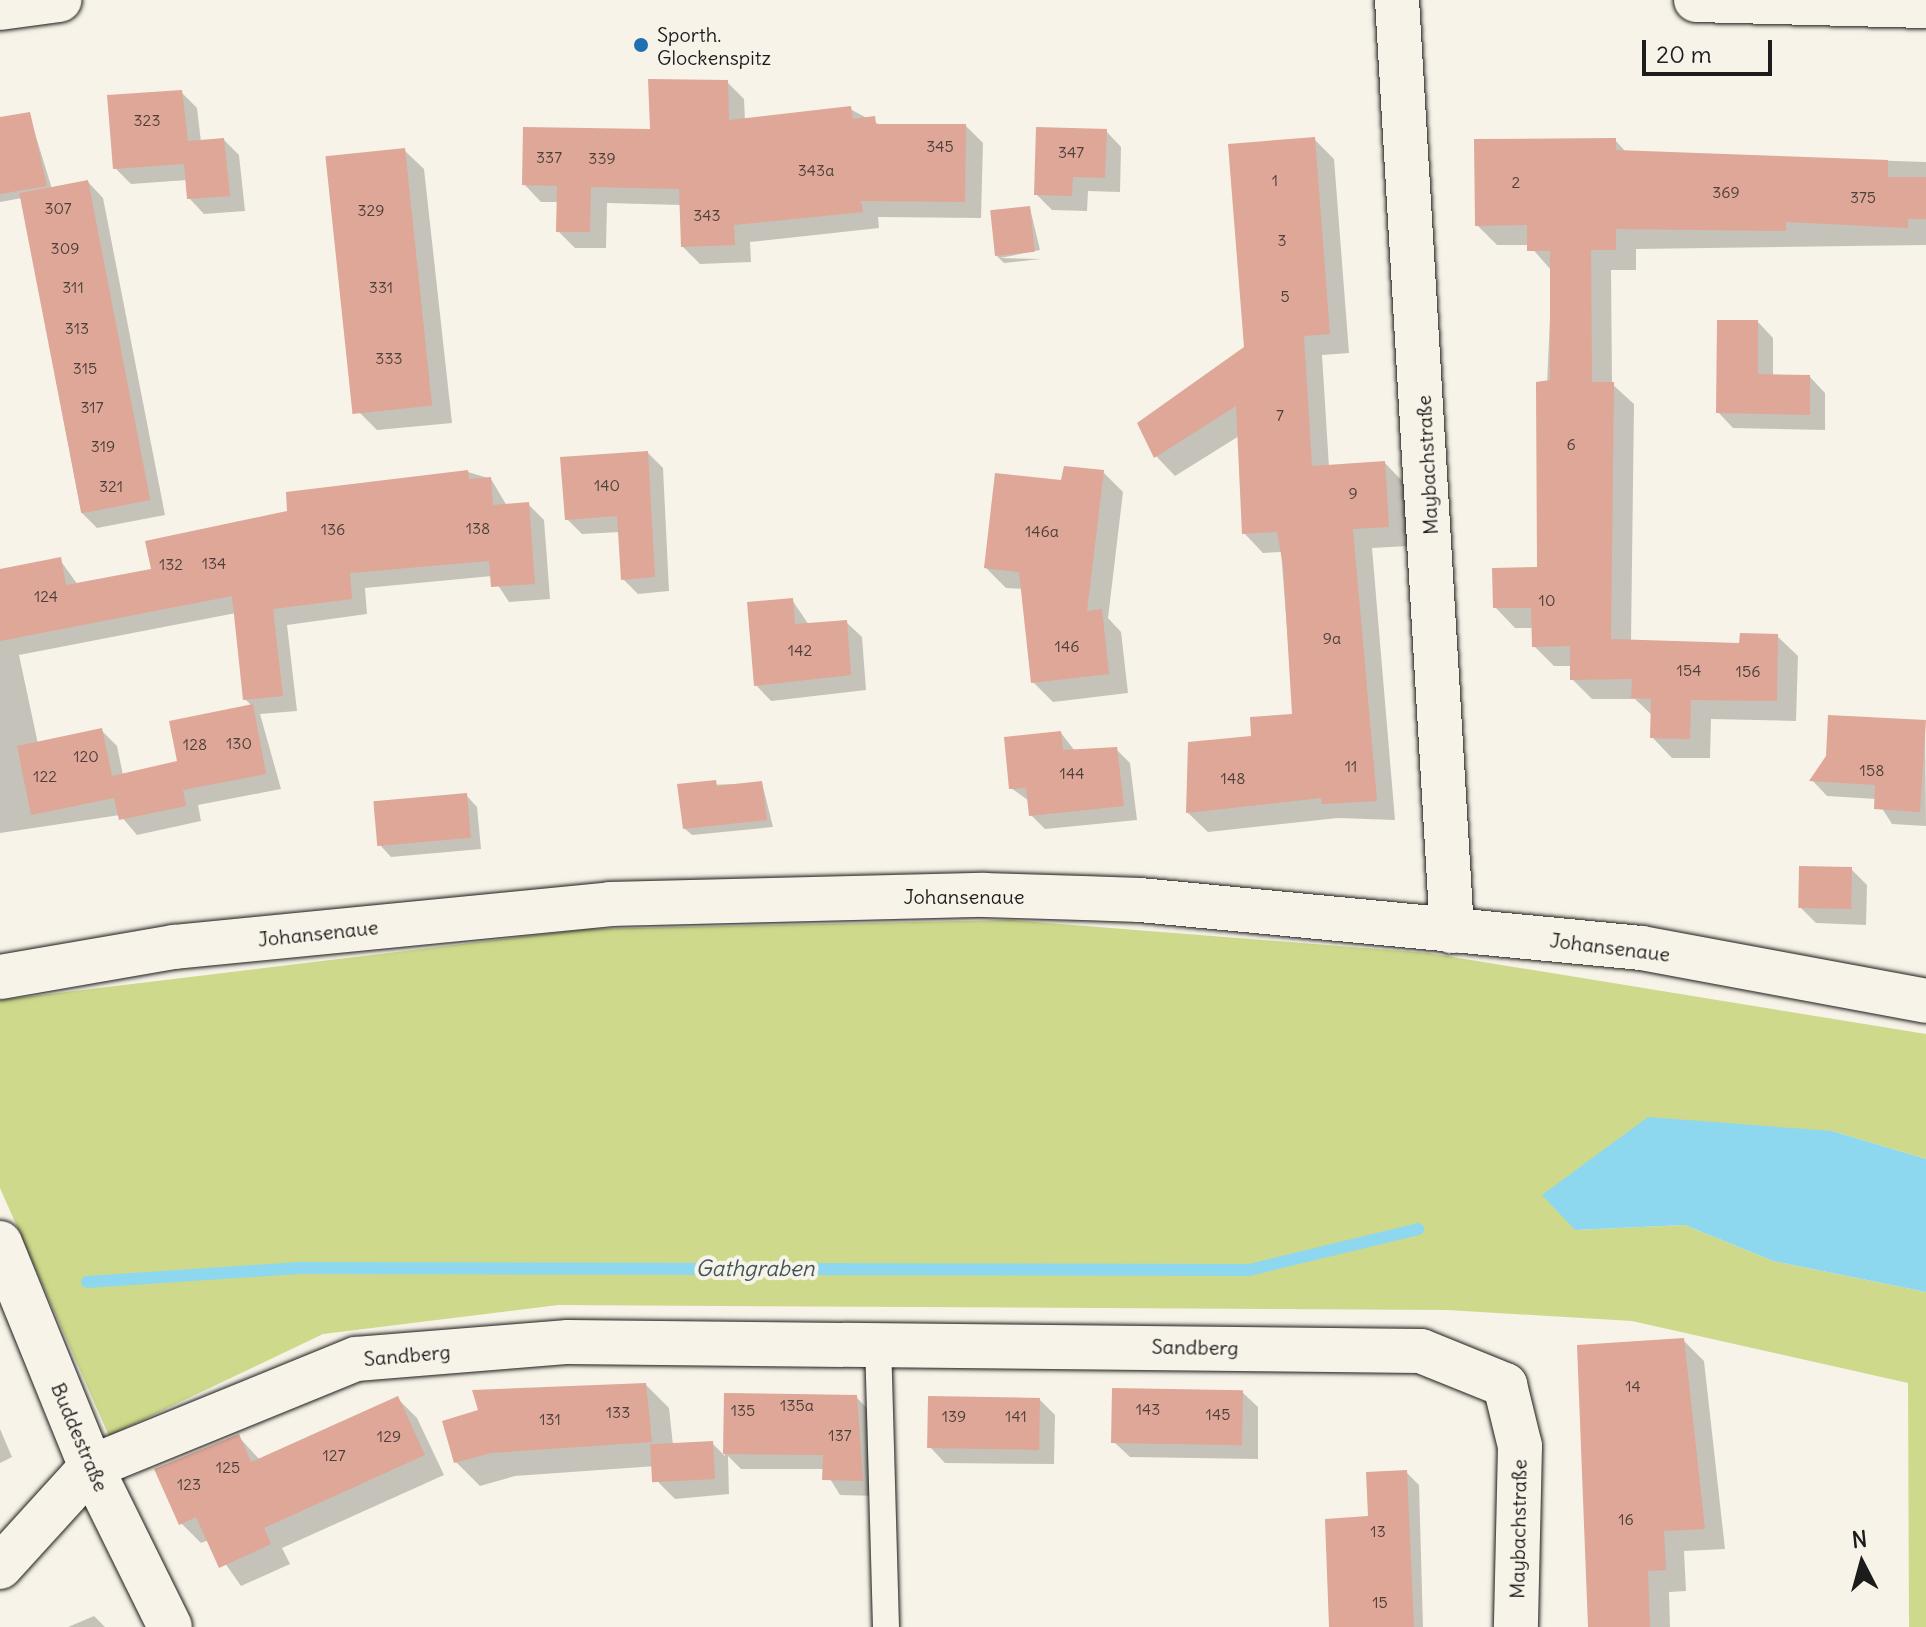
<!DOCTYPE html>
<html>
<head>
<meta charset="utf-8">
<style>
  body { margin:0 }
  #map { position:relative; width:1926px; height:1627px; overflow:hidden; background:#f7f3e8; font-family:Delius,sans-serif }
  div>[style] { position:absolute }
  .green>* { inset:0; background:#ced98c }
  .water>* { inset:0; background:#8dd8ee }
  .shadow>* { inset:0; background:#0003 }
  .stream>* { height:12px; margin:-6px; padding:0 6px; transform-origin:6px; border-radius:6px; background:#8dd8ee }
  .building>* { inset:0; background:#dea797; transform-origin:0 0 }
  .roads { filter:drop-shadow(0 0 2px #1c1c1c) drop-shadow(0 0 2px #1c1c1c) }
  .lane>* { height:26px; margin:-13px; padding:0 13px; transform-origin:13px; border-radius:13px; background:#f7f3e8 }
  .street>* { height:44px; margin:-22px; padding:0 22px; transform-origin:22px; border-radius:22px; background:#f7f3e8 }
  .secondary>* { height:44px; margin:-22px; padding:0 22px; transform-origin:22px; border-radius:22px; background:#f7f3e8 }
  .dots>* { width:22px; height:22px; translate:-50% -50%; box-sizing:border-box; border:4px solid #f7f3e8; border-radius:50% }
  span { translate:-50% -50%; white-space:nowrap; text-align:center; line-height:1.15; -webkit-text-stroke:8px #f7f3e8; paint-order:stroke }
  .number-label { font-size:16px; color:#4c3f3b }
  .number-label span { -webkit-text-stroke-width:0 }
  .poi-label { font-size:20px; color:#1c1c1c }
  .left { translate:0 -50%; text-align:left }
  .street-label { font-size:20px; color:#1c1c1c }
  .water-label { font-size:22px; color:#3e545b; font-style:italic }
  .north { position:absolute; left:1822px; top:1523px; width:80px; height:80px; -webkit-text-stroke:6px #f7f3e8; paint-order:stroke; rotate:354deg; font-size:22px; font-weight:700; line-height:32px; text-align:center; color:#1c1c1c }
  .north::after { content:''; display:block; margin:auto; width:28px; height:36px; background:#1c1c1c; clip-path:polygon(50% 0,100% 100%,50% 72%,0 100%) }
  .scale { position:absolute; left:1642px; top:40px; width:130px; height:36px; box-sizing:border-box; border:4px solid #1c1c1c; border-top:0; padding-left:10px; font-size:24px; line-height:28px; white-space:nowrap; color:#1c1c1c; -webkit-text-stroke:6px #f7f3e8; paint-order:stroke }
</style>
</head>
<body>
<div id="map">
  <div class="green">
    <i style="clip-path:polygon(1011px 920px,1428px 953px,1926px 1034px,1926px 1159px,1832px 1131px,1575px 1230px,1685px 1225px,1773px 1261px,1926px 1292px,1926px 1627px,1909px 1627px,1908px 1383px,1632px 1321px,1447px 1310px,558px 1305px,323px 1334px,109px 1436px,0 1188px,0 1000px,587px 929px)"></i>
  </div>
  <div class="water">
    <i style="clip-path:polygon(1648px 1117px,1832px 1131px,1926px 1159px,1926px 1292px,1773px 1261px,1685px 1225px,1575px 1230px,1542px 1195px)"></i>
  </div>
  <div class="shadow">
    <i style="clip-path:polygon(727px 82px,744px 99px,745px 121px,850px 109px,882px 126px,966px 126px,983px 143px,981px 218px,878px 217px,879px 228px,750px 242px,751px 262px,700px 264px,683px 247px,681px 205px,607px 203px,606px 248px,575px 248px,558px 231px,559px 202px,541px 202px,524px 184px,652px 131px)"></i>
    <i style="clip-path:polygon(181px 92px,197px 108px,201px 142px,224px 140px,239px 155px,245px 211px,204px 214px,189px 198px,187px 180px,131px 184px,115px 168px)"></i>
    <i style="clip-path:polygon(29px 114px,52px 189px,88px 182px,103px 198px,165px 515px,97px 528px,81px 512px,22px 198px,0 202px,0 119px)"></i>
    <i style="clip-path:polygon(1106px 131px,1121px 147px,1120px 192px,1088px 191px,1087px 211px,1052px 210px,1036px 194px)"></i>
    <i style="clip-path:polygon(1314px 139px,1334px 159px,1349px 353px,1322px 355px,1329px 467px,1385px 463px,1404px 483px,1408px 546px,1372px 548px,1395px 820px,1338px 818px,1208px 832px,1188px 813px,1253px 738px,1294px 716px,1281px 552px,1263px 553px,1244px 533px,1239px 436px,1175px 476px,1156px 456px,1246px 348px)"></i>
    <i style="clip-path:polygon(1615px 140px,1626px 152px,1926px 162px,1926px 245px,1636px 249px,1636px 270px,1611px 270px,1612px 384px,1634px 404px,1631px 642px,1741px 645px,1777px 636px,1798px 656px,1796px 721px,1711px 719px,1710px 758px,1672px 758px,1652px 737px,1653px 716px,1635px 699px,1592px 699px,1572px 679px,1572px 666px,1554px 666px,1534px 646px,1533px 628px,1515px 628px,1495px 607px,1539px 569px,1552px 271px,1529px 245px,1497px 245px,1477px 225px)"></i>
    <i style="clip-path:polygon(404px 150px,424px 169px,452px 423px,377px 430px,358px 411px)"></i>
    <i style="clip-path:polygon(1030px 208px,1040px 250px,1000px 258px,1041px 259px,1004px 263px,997px 256px)"></i>
    <i style="clip-path:polygon(1758px 322px,1773px 338px,1773px 376px,1810px 377px,1825px 393px,1825px 430px,1733px 428px,1718px 412px)"></i>
    <i style="clip-path:polygon(648px 453px,663px 468px,669px 591px,638px 594px,623px 579px,620px 532px,582px 534px,567px 519px)"></i>
    <i style="clip-path:polygon(evenodd,468px 472px,491px 479px,507px 506px,529px 505px,544px 520px,550px 599px,509px 602px,492px 576px,365px 588px,367px 614px,287px 625px,297px 711px,260px 714px,281px 789px,198px 805px,201px 821px,137px 835px,120px 815px,0 833px,0 571px,60px 560px,78px 585px,153px 571px,468px 472px,236px 613px,245px 699px,252px 706px,179px 763px,123px 775px,117px 746px,101px 730px,38px 744px,19px 655px,236px 613px)"></i>
    <i style="clip-path:polygon(1103px 472px,1123px 492px,1108px 618px,1121px 632px,1128px 693px,1053px 702px,1033px 682px,1023px 589px,1006px 588px,986px 568px)"></i>
    <i style="clip-path:polygon(792px 600px,809px 625px,846px 622px,862px 637px,866px 690px,771px 701px,756px 685px)"></i>
    <i style="clip-path:polygon(1925px 722px,1926px 826px,1892px 824px,1876px 799px,1827px 796px,1812px 780px)"></i>
    <i style="clip-path:polygon(1061px 733px,1075px 751px,1116px 749px,1130px 763px,1137px 820px,1045px 829px,1031px 815px,1029px 801px,1011px 788px)"></i>
    <i style="clip-path:polygon(762px 783px,773px 827px,692px 835px,684px 828px,680px 786px)"></i>
    <i style="clip-path:polygon(466px 795px,477px 807px,481px 849px,391px 857px,380px 845px)"></i>
    <i style="clip-path:polygon(1851px 869px,1867px 885px,1866px 925px,1816px 923px,1801px 908px)"></i>
    <i style="clip-path:polygon(1683px 1340px,1704px 1361px,1725px 1549px,1684px 1551px,1686px 1591px,1669px 1592px,1670px 1627px,1590px 1627px)"></i>
    <i style="clip-path:polygon(646px 1385px,669px 1408px,673px 1445px,712px 1443px,725px 1456px,726px 1396px,856px 1397px,872px 1413px,878px 1496px,840px 1495px,824px 1469px,741px 1469px,728px 1456px,729px 1494px,675px 1499px,659px 1483px,656px 1466px,515px 1476px,480px 1486px,456px 1462px)"></i>
    <i style="clip-path:polygon(1242px 1392px,1258px 1407px,1258px 1459px,1130px 1457px,1114px 1442px)"></i>
    <i style="clip-path:polygon(397px 1398px,417px 1418px,444px 1475px,282px 1548px,290px 1564px,241px 1586px,209px 1540px,201px 1543px,181px 1523px,238px 1436px,260px 1460px)"></i>
    <i style="clip-path:polygon(1039px 1399px,1055px 1415px,1054px 1464px,945px 1463px,930px 1447px)"></i>
    <i style="clip-path:polygon(0 1429px,12px 1457px,0 1463px)"></i>
    <i style="clip-path:polygon(1406px 1472px,1419px 1485px,1423px 1627px,1331px 1627px,1370px 1517px)"></i>
    <i style="clip-path:polygon(94px 1616px,105px 1627px,68px 1627px)"></i>
  </div>
  <div class="stream">
    <i style="left:87px;top:1282px;width:209px;rotate:-3.8deg"></i>
    <i style="left:296px;top:1268px;width:953px;rotate:0.12deg"></i>
    <i style="left:1249px;top:1270px;width:174px;rotate:-13.6deg"></i>
  </div>
  <div class="building">
    <i style="clip-path:polygon(648px 79px,728px 80px,729px 120px,851px 106px,853px 119px,875px 116px,876px 124px,966px 124px,965px 202px,861px 201px,863px 212px,734px 225px,735px 245px,681px 247px,679px 189px,591px 187px,590px 232px,556px 232px,557px 186px,522px 185px,523px 127px,650px 129px)"></i>
    <i style="clip-path:polygon(182px 90px,188px 141px,224px 138px,230px 196px,187px 199px,184px 164px,113px 169px,107px 95px)"></i>
    <i style="clip-path:polygon(30px 112px,47px 186px,0 194px,0 117px)"></i>
    <i style="clip-path:polygon(1036px 127px,1107px 129px,1105px 178px,1073px 177px,1072px 196px,1034px 195px)"></i>
    <i style="clip-path:polygon(1315px 137px,1330px 334px,1304px 336px,1312px 466px,1385px 461px,1389px 527px,1353px 529px,1377px 801px,1322px 804px,1321px 798px,1186px 813px,1188px 742px,1251px 736px,1250px 717px,1292px 714px,1283px 565px,1277px 532px,1242px 534px,1236px 406px,1154px 458px,1137px 423px,1244px 347px,1228px 144px)"></i>
    <i style="clip-path:polygon(1616px 138px,1616px 150px,1888px 160px,1888px 177px,1926px 177px,1926px 219px,1908px 219px,1908px 228px,1786px 222px,1786px 231px,1616px 229px,1616px 250px,1591px 250px,1592px 382px,1614px 382px,1611px 639px,1739px 643px,1740px 633px,1778px 634px,1777px 701px,1691px 700px,1690px 739px,1650px 738px,1651px 699px,1631px 698px,1632px 679px,1570px 680px,1570px 646px,1532px 647px,1531px 608px,1493px 608px,1492px 568px,1537px 567px,1536px 382px,1550px 380px,1550px 251px,1527px 251px,1527px 225px,1475px 226px,1474px 139px)"></i>
    <i style="left:405px;top:148px;width:259px;height:80px;rotate:84deg"></i>
    <i style="left:88px;top:180px;width:326px;height:70px;rotate:79deg"></i>
    <i style="left:1030px;top:206px;width:46px;height:40px;rotate:84deg"></i>
    <i style="clip-path:polygon(1717px 320px,1758px 320px,1758px 374px,1810px 375px,1810px 415px,1716px 413px)"></i>
    <i style="clip-path:polygon(648px 451px,655px 577px,621px 580px,617px 516px,565px 520px,560px 457px)"></i>
    <i style="clip-path:polygon(1064px 466px,1104px 470px,1087px 611px,1102px 609px,1109px 674px,1031px 683px,1019px 572px,984px 568px,995px 473px,1061px 480px)"></i>
    <i style="clip-path:polygon(468px 470px,469px 479px,491px 477px,493px 505px,529px 502px,535px 584px,491px 587px,489px 561px,350px 573px,352px 599px,273px 609px,283px 696px,243px 700px,232px 596px,0 641px,0 569px,61px 557px,66px 585px,151px 569px,145px 541px,287px 511px,286px 492px)"></i>
    <i style="clip-path:polygon(793px 598px,795px 624px,847px 620px,851px 675px,754px 686px,747px 602px)"></i>
    <i style="clip-path:polygon(253px 704px,266px 774px,183px 790px,186px 806px,119px 820px,114px 798px,31px 815px,17px 746px,102px 728px,112px 776px,177px 761px,169px 721px)"></i>
    <i style="clip-path:polygon(1828px 715px,1926px 720px,1920px 812px,1874px 809px,1875px 785px,1809px 781px,1826px 756px)"></i>
    <i style="clip-path:polygon(1061px 731px,1063px 750px,1117px 747px,1124px 806px,1029px 816px,1026px 788px,1009px 789px,1004px 737px)"></i>
    <i style="clip-path:polygon(716px 780px,717px 786px,762px 781px,767px 820px,683px 829px,677px 784px)"></i>
    <i style="left:467px;top:793px;width:45px;height:94px;rotate:85deg"></i>
    <i style="left:1799px;top:866px;width:53px;height:42px;rotate:1deg"></i>
    <i style="clip-path:polygon(1684px 1338px,1705px 1529px,1664px 1531px,1666px 1570px,1648px 1571px,1650px 1627px,1588px 1627px,1577px 1345px)"></i>
    <i style="clip-path:polygon(646px 1383px,652px 1442px,491px 1453px,454px 1463px,442px 1421px,478px 1410px,472px 1390px)"></i>
    <i style="left:1112px;top:1388px;width:131px;height:55px;rotate:1deg"></i>
    <i style="clip-path:polygon(724px 1393px,857px 1395px,863px 1481px,822px 1480px,823px 1455px,723px 1454px)"></i>
    <i style="clip-path:polygon(398px 1396px,425px 1455px,264px 1528px,271px 1544px,219px 1568px,196px 1517px,179px 1525px,154px 1469px,239px 1434px,251px 1462px)"></i>
    <i style="left:928px;top:1396px;width:112px;height:52px;rotate:1deg"></i>
    <i style="left:713px;top:1441px;width:38px;height:63px;rotate:87deg"></i>
    <i style="clip-path:polygon(1407px 1470px,1414px 1627px,1329px 1627px,1325px 1519px,1368px 1516px,1366px 1472px)"></i>
  </div>
  <div class="roads">
    <div class="lane">
      <i style="left:878px;top:1341px;width:286px;rotate:88.4deg"></i>
    </div>
    <div class="street">
      <i style="left:1397px;top:0;width:933px;rotate:86.62deg"></i>
      <i style="left:0;top:977px;width:177px;rotate:-9.8deg"></i>
      <i style="left:174px;top:947px;width:438px;rotate:-5.6deg"></i>
      <i style="left:610px;top:904px;width:374px;rotate:-1.4deg"></i>
      <i style="left:984px;top:895px;width:156px;rotate:1.8deg"></i>
      <i style="left:1140px;top:900px;width:503px;rotate:5.47deg"></i>
      <i style="left:1641px;top:948px;width:290px;rotate:10.5deg"></i>
      <i style="left:0;top:1567px;width:135px;rotate:-47.7deg"></i>
      <i style="left:91px;top:1467px;width:286px;rotate:-22.2deg"></i>
      <i style="left:356px;top:1359px;width:213px;rotate:-4.6deg"></i>
      <i style="left:568px;top:1342px;width:853px;rotate:0.6deg"></i>
      <i style="left:1421px;top:1351px;width:91px;rotate:22deg"></i>
      <i style="left:1505px;top:1385px;width:63px;rotate:76.2deg"></i>
      <i style="left:1520px;top:1446px;width:181px;rotate:91.3deg"></i>
    </div>
    <div class="secondary">
      <i style="left:1696px;top:0;width:230px;rotate:1.5deg"></i>
      <i style="left:0;top:8px;width:60px;rotate:-7.7deg"></i>
      <i style="left:0;top:1243px;width:242px;rotate:67.9deg"></i>
      <i style="left:91px;top:1467px;width:178px;rotate:63.7deg"></i>
    </div>
  </div>
  <div class="dots">
    <i style="left:641px;top:45px;background:#1f6fb2"></i>
  </div>
  <div class="number-label">
    <span style="left:147px;top:120px">323</span>
    <span style="left:940px;top:146px">345</span>
    <span style="left:1071px;top:152px">347</span>
    <span style="left:549px;top:157px">337</span>
    <span style="left:602px;top:158px">339</span>
    <span style="left:816px;top:170px">343a</span>
    <span style="left:1275px;top:180px">1</span>
    <span style="left:1516px;top:182px">2</span>
    <span style="left:1726px;top:192px">369</span>
    <span style="left:1863px;top:197px">375</span>
    <span style="left:58px;top:208px">307</span>
    <span style="left:371px;top:210px">329</span>
    <span style="left:707px;top:215px">343</span>
    <span style="left:1282px;top:240px">3</span>
    <span style="left:65px;top:248px">309</span>
    <span style="left:73px;top:287px">311</span>
    <span style="left:381px;top:287px">331</span>
    <span style="left:1285px;top:296px">5</span>
    <span style="left:77px;top:328px">313</span>
    <span style="left:389px;top:358px">333</span>
    <span style="left:85px;top:368px">315</span>
    <span style="left:92px;top:407px">317</span>
    <span style="left:1280px;top:415px">7</span>
    <span style="left:1571px;top:444px">6</span>
    <span style="left:103px;top:446px">319</span>
    <span style="left:607px;top:485px">140</span>
    <span style="left:111px;top:486px">321</span>
    <span style="left:1353px;top:493px">9</span>
    <span style="left:478px;top:528px">138</span>
    <span style="left:333px;top:529px">136</span>
    <span style="left:1042px;top:531px">146a</span>
    <span style="left:214px;top:563px">134</span>
    <span style="left:171px;top:564px">132</span>
    <span style="left:46px;top:596px">124</span>
    <span style="left:1547px;top:600px">10</span>
    <span style="left:1332px;top:638px">9a</span>
    <span style="left:1067px;top:646px">146</span>
    <span style="left:800px;top:650px">142</span>
    <span style="left:1689px;top:670px">154</span>
    <span style="left:1748px;top:671px">156</span>
    <span style="left:239px;top:743px">130</span>
    <span style="left:195px;top:744px">128</span>
    <span style="left:86px;top:756px">120</span>
    <span style="left:1351px;top:766px">11</span>
    <span style="left:1872px;top:770px">158</span>
    <span style="left:1072px;top:773px">144</span>
    <span style="left:45px;top:776px">122</span>
    <span style="left:1233px;top:778px">148</span>
    <span style="left:1633px;top:1386px">14</span>
    <span style="left:797px;top:1405px">135a</span>
    <span style="left:1148px;top:1409px">143</span>
    <span style="left:743px;top:1410px">135</span>
    <span style="left:618px;top:1412px">133</span>
    <span style="left:1218px;top:1414px">145</span>
    <span style="left:954px;top:1416px">139</span>
    <span style="left:1016px;top:1416px">141</span>
    <span style="left:550px;top:1419px">131</span>
    <span style="left:840px;top:1435px">137</span>
    <span style="left:389px;top:1436px">129</span>
    <span style="left:334px;top:1455px">127</span>
    <span style="left:228px;top:1467px">125</span>
    <span style="left:189px;top:1484px">123</span>
    <span style="left:1626px;top:1519px">16</span>
    <span style="left:1378px;top:1531px">13</span>
    <span style="left:1380px;top:1602px">15</span>
  </div>
  <div class="poi-label">
    <span class="left" style="left:657px;top:46px">Sporth.<br>Glockenspitz</span>
  </div>
  <div class="street-label">
    <span style="left:1427px;top:465px;rotate:-93deg">Maybachstraße</span>
    <span style="left:964px;top:896px">Johansenaue</span>
    <span style="left:318px;top:933px;rotate:-6deg">Johansenaue</span>
    <span style="left:1610px;top:947px;rotate:7deg">Johansenaue</span>
    <span style="left:1195px;top:1347px;rotate:1deg">Sandberg</span>
    <span style="left:407px;top:1355px;rotate:-5deg">Sandberg</span>
    <span style="left:80px;top:1437px;rotate:67deg">Buddestraße</span>
    <span style="left:1518px;top:1529px;rotate:-89deg">Maybachstraße</span>
  </div>
  <div class="water-label">
    <span style="left:755px;top:1269px">Gathgraben</span>
  </div>
  <div class="north">N</div>
  <div class="scale">20 m</div>
</div>
</body>
</html>
